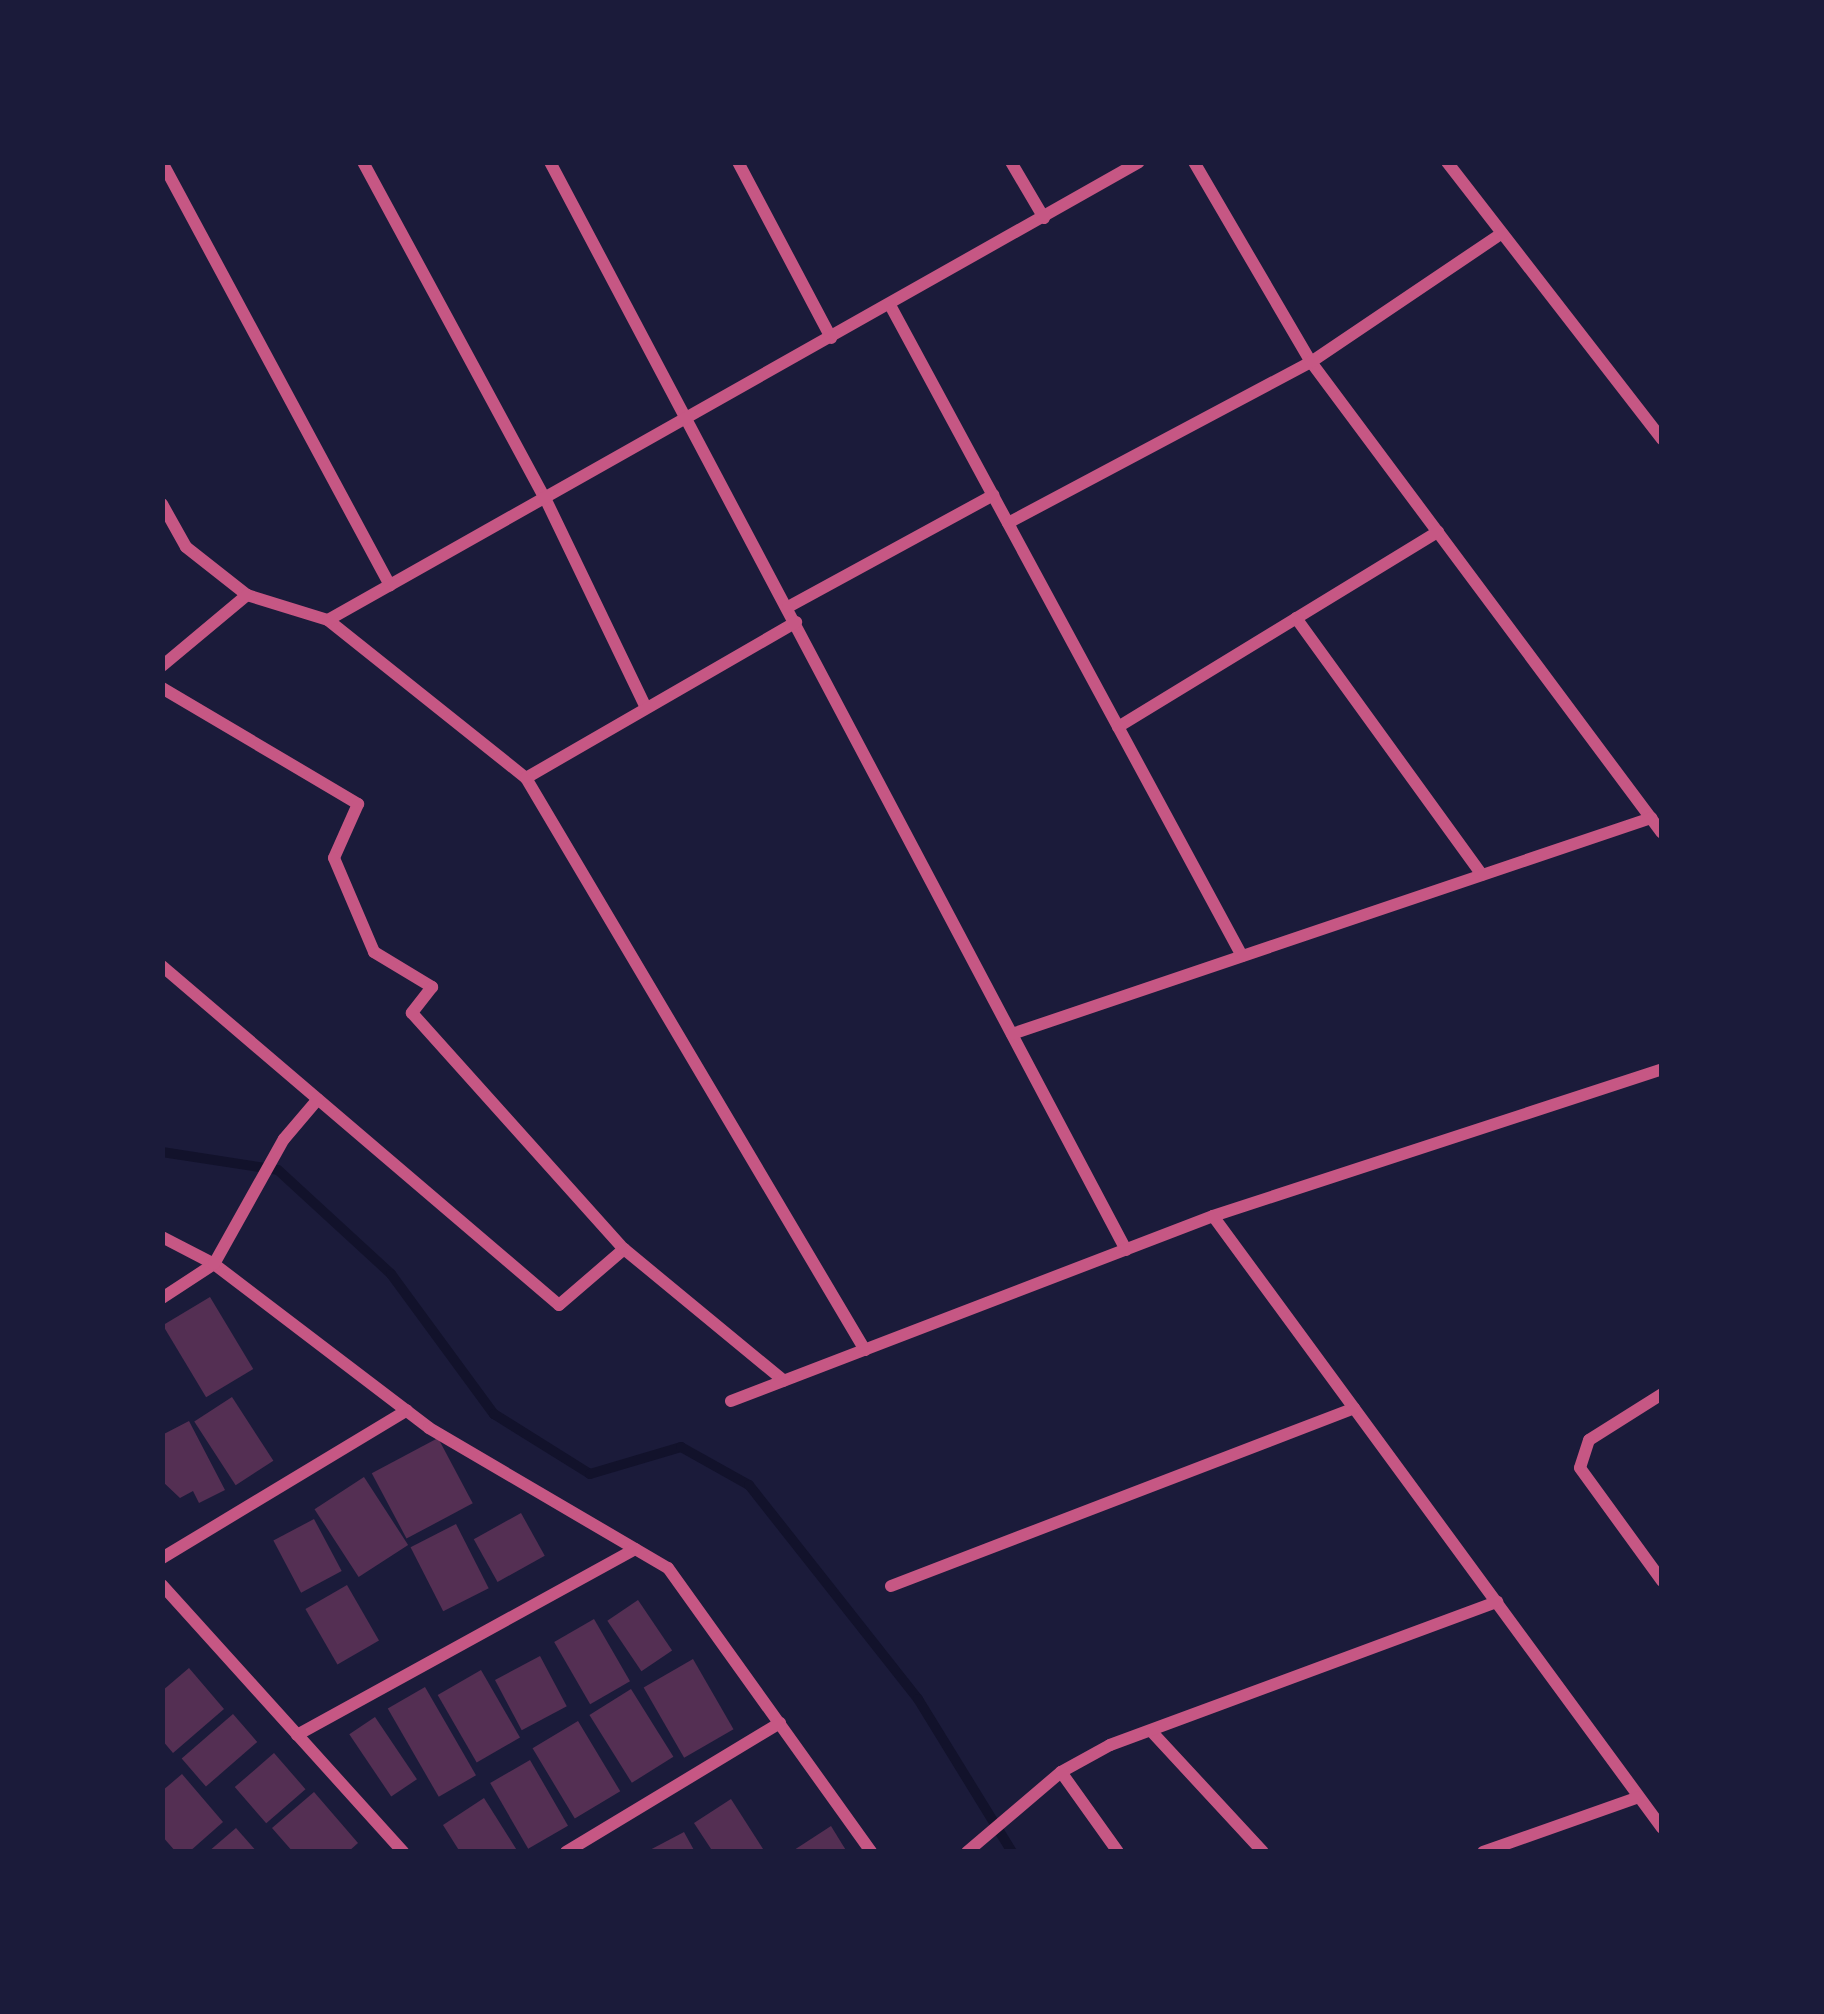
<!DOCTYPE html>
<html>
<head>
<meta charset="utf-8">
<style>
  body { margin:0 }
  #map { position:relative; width:1824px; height:2014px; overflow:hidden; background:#1b1b3a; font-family:Raleway,sans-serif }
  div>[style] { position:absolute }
  .stream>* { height:10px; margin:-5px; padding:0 5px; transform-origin:5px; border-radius:5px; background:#12122b }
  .building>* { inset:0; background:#542f53; transform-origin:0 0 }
  .minor>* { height:12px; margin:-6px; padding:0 6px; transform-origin:6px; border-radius:6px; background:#c65784 }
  span { translate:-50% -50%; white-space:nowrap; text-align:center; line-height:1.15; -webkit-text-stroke:9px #1b1b3a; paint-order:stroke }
  .frame { position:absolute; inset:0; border:165px solid #1b1b3a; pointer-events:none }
</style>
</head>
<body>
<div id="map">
  <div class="stream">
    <i style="left:162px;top:1152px;width:117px;rotate:8.8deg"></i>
    <i style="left:278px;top:1170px;width:154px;rotate:42.6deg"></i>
    <i style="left:391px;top:1274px;width:174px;rotate:53.7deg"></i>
    <i style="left:494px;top:1414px;width:113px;rotate:32deg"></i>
    <i style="left:590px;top:1474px;width:95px;rotate:-16.5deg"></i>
    <i style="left:681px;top:1447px;width:78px;rotate:29.2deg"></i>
    <i style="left:749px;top:1485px;width:273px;rotate:51.7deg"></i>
    <i style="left:918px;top:1699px;width:180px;rotate:58.4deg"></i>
  </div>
  <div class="building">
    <i style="left:210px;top:1297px;width:84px;height:55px;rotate:59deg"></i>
    <i style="left:232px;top:1397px;width:76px;height:45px;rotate:57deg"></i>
    <i style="clip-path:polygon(189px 1421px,225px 1490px,199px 1503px,193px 1491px,180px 1498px,162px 1481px,162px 1435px)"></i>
    <i style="left:438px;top:1438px;width:74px;height:75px;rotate:62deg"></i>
    <i style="left:364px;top:1477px;width:81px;height:59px;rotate:57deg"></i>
    <i style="left:521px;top:1513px;width:49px;height:54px;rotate:61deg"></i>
    <i style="left:314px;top:1519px;width:59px;height:46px;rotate:62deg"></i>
    <i style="left:456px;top:1524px;width:72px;height:51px;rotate:63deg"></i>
    <i style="left:347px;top:1585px;width:64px;height:48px;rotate:60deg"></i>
    <i style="left:638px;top:1600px;width:61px;height:37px;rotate:56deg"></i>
    <i style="left:594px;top:1619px;width:72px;height:46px;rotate:60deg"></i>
    <i style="left:540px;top:1656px;width:57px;height:51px;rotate:62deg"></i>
    <i style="left:693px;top:1659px;width:81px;height:57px;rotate:60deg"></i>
    <i style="clip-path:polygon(189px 1668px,224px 1709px,173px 1753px,162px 1740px,162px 1691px)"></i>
    <i style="left:481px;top:1670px;width:78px;height:50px;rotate:60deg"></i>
    <i style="left:425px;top:1687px;width:102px;height:43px;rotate:60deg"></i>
    <i style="left:631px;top:1689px;width:80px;height:49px;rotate:58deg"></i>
    <i style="left:233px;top:1714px;width:37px;height:68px;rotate:49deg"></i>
    <i style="left:375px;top:1717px;width:75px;height:31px;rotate:56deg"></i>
    <i style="left:578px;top:1721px;width:82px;height:53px;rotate:59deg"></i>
    <i style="left:274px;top:1753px;width:48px;height:52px;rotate:49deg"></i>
    <i style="left:530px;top:1760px;width:76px;height:46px;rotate:60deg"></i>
    <i style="clip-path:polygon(182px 1774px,223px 1822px,189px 1852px,176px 1852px,162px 1836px,162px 1791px)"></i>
    <i style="clip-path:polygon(314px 1792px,358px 1843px,348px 1852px,293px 1852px,272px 1828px)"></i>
    <i style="clip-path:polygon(484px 1798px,518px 1852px,460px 1852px,443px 1825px)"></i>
    <i style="clip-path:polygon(731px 1799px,765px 1852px,713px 1852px,694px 1823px)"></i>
    <i style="clip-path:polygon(831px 1826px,847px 1852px,791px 1852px)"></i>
    <i style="clip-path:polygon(236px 1828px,257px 1852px,208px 1852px)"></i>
    <i style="clip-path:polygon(684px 1832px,695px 1852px,646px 1852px)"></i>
  </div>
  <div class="minor">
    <i style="left:162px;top:162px;width:481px;rotate:61.7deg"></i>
    <i style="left:363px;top:162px;width:382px;rotate:61.6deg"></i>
    <i style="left:545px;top:498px;width:233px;rotate:64.3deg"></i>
    <i style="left:550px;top:162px;width:1231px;rotate:62.1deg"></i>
    <i style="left:738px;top:162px;width:199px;rotate:62.1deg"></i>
    <i style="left:1011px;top:162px;width:65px;rotate:59.5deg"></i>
    <i style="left:1194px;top:162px;width:232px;rotate:59.7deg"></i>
    <i style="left:1311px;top:362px;width:587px;rotate:53.31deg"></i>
    <i style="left:1447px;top:162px;width:351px;rotate:52.2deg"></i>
    <i style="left:890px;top:305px;width:740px;rotate:61.6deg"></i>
    <i style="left:162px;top:504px;width:49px;rotate:60.8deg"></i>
    <i style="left:186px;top:547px;width:78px;rotate:38.2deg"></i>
    <i style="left:247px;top:595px;width:85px;rotate:17.2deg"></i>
    <i style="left:328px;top:620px;width:253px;rotate:38.6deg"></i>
    <i style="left:526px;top:778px;width:665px;rotate:59.35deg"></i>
    <i style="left:1008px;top:523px;width:343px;rotate:-28deg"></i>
    <i style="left:1311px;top:362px;width:230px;rotate:-34deg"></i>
    <i style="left:788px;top:607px;width:234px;rotate:-28.6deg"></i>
    <i style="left:1296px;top:618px;width:317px;rotate:54.1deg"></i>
    <i style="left:328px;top:620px;width:931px;rotate:-29.45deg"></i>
    <i style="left:162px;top:666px;width:111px;rotate:-39.9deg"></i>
    <i style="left:162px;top:688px;width:228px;rotate:30.6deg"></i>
    <i style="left:358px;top:804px;width:59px;rotate:114deg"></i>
    <i style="left:334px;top:858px;width:102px;rotate:66.9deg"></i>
    <i style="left:374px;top:952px;width:68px;rotate:31.1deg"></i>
    <i style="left:432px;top:987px;width:33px;rotate:128deg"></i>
    <i style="left:412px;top:1013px;width:317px;rotate:48.1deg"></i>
    <i style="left:1118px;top:727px;width:375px;rotate:-31.4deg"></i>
    <i style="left:526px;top:778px;width:312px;rotate:-30deg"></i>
    <i style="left:162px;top:966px;width:522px;rotate:40.49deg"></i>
    <i style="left:559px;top:1305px;width:86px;rotate:-40.7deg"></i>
    <i style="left:624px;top:1249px;width:207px;rotate:39.5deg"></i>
    <i style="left:1012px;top:1034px;width:675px;rotate:-18.68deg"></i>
    <i style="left:1213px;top:1216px;width:759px;rotate:53.73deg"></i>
    <i style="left:162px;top:1237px;width:59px;rotate:27.4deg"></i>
    <i style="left:214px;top:1264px;width:270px;rotate:37.3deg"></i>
    <i style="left:429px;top:1428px;width:277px;rotate:30.4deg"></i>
    <i style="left:668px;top:1568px;width:349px;rotate:54.4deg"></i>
    <i style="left:162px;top:1298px;width:62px;rotate:-33.2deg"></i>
    <i style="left:214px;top:1264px;width:143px;rotate:-60.8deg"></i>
    <i style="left:284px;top:1139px;width:52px;rotate:-49.6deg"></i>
    <i style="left:1662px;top:1394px;width:86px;rotate:147.8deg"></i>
    <i style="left:1589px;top:1440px;width:29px;rotate:108deg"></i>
    <i style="left:1580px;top:1468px;width:140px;rotate:54deg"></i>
    <i style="left:731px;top:1401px;width:516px;rotate:-21deg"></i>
    <i style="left:1213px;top:1216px;width:472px;rotate:-18.1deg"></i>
    <i style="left:162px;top:1558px;width:286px;rotate:-31.1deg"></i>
    <i style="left:162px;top:1585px;width:360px;rotate:47.9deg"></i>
    <i style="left:891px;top:1586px;width:496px;rotate:-21deg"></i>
    <i style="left:1152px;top:1732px;width:163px;rotate:47.2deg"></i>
    <i style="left:297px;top:1735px;width:386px;rotate:-28.8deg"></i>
    <i style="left:1061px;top:1772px;width:56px;rotate:-28.9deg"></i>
    <i style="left:1110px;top:1745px;width:413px;rotate:-20.3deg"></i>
    <i style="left:566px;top:1852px;width:250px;rotate:-31.1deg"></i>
    <i style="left:967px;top:1852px;width:123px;rotate:-40.4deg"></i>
    <i style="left:1061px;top:1772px;width:98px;rotate:54.5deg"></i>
    <i style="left:1483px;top:1852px;width:165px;rotate:-19.4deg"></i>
  </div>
  <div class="frame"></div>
</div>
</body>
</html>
